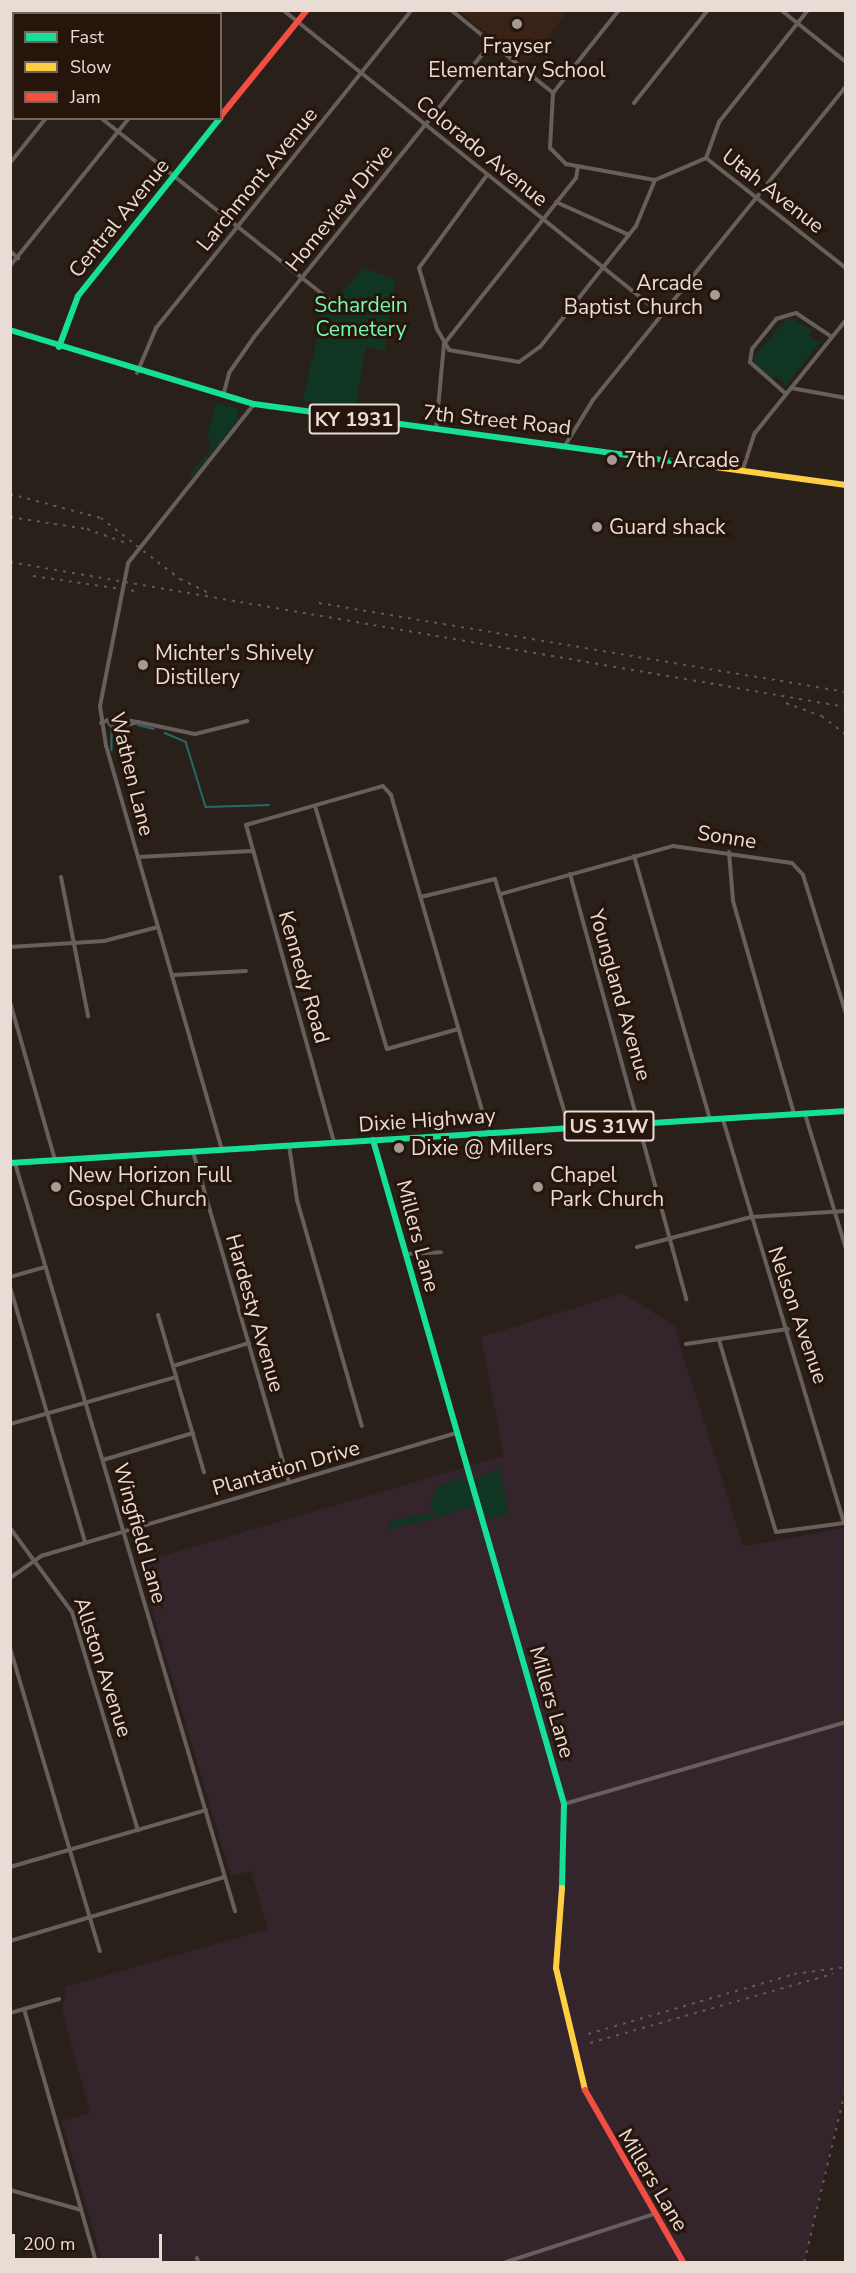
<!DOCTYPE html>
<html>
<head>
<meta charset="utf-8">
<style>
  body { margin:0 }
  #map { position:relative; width:856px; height:2273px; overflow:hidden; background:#2a201a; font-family:"Nunito Sans",sans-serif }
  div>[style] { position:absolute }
  .built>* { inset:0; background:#392316 }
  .industrial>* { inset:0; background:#34242c }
  .green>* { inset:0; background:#103522 }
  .stream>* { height:1.5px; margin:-0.75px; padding:0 0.75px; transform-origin:0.75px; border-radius:0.75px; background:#25686b }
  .street>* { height:4px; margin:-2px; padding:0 2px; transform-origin:2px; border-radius:2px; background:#675f5b }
  .fast>* { height:6px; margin:-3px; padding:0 3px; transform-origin:3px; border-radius:3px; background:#16e098 }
  .slow>* { height:6px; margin:-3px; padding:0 3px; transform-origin:3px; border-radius:3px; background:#ffcf43 }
  .jam>* { height:6px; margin:-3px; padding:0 3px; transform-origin:3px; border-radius:3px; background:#f24e42 }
  .rail>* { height:1.5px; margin-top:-0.75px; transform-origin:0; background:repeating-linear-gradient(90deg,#615854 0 3px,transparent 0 9px) }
  .dots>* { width:16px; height:16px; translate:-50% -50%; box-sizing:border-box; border:3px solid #26150b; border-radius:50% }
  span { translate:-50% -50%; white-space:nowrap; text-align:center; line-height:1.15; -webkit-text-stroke:6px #26150b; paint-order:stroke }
  .shield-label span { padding:2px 4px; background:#26150b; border:2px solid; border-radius:4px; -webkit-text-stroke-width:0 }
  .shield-label { font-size:20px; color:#e9dcd5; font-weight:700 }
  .poi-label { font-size:21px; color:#e9dcd5 }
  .right { translate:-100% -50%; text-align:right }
  .left { translate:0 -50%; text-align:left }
  .street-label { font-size:21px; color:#e9dcd5 }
  .park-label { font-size:21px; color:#76f7b3 }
  .frame { position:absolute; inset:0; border:12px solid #e9dcd5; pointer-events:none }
  .legend { position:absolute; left:12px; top:12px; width:210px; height:108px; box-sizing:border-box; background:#26150b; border:2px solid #74655c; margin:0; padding:8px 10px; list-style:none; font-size:18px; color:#e9dcd5 }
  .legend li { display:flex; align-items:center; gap:12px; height:30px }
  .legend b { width:30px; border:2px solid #74655c }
  .scale { position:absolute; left:12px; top:2234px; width:150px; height:27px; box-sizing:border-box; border:3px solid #e9dcd5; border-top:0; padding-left:8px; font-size:18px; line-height:21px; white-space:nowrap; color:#e9dcd5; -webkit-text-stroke:4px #26150b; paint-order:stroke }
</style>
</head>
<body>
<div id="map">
  <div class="built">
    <i style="clip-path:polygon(459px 11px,568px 11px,526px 64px)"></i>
  </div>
  <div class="industrial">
    <i style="clip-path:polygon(623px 1293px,674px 1326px,743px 1546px,845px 1528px,845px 2087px,804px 2262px,102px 2262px,62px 2121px,90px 2113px,62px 2010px,66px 1987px,268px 1929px,251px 1871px,231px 1876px,138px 1563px,504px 1456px,481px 1337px)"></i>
  </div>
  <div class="green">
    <i style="clip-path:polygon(364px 268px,395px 280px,385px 351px,366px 346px,356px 408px,302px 401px,319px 332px,310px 329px)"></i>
    <i style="clip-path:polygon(788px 317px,812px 330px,809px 335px,816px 342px,823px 339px,783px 389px,784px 382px,776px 376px,772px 381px,755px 365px,754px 357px)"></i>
    <i style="clip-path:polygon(216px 404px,237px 408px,238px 420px,194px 475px,188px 476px,210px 450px,208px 432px)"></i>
    <i style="clip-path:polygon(500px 1468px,508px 1514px,490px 1518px,483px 1511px,475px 1479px)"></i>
    <i style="clip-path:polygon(457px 1479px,468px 1481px,474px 1506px,435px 1518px,431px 1503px,437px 1487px)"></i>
    <i style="clip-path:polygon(431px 1513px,433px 1519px,386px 1529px,391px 1521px)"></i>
  </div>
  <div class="stream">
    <i style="left:138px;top:725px;width:16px;rotate:14deg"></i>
    <i style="left:112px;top:727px;width:23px;rotate:90deg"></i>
    <i style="left:165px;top:733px;width:23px;rotate:23deg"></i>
    <i style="left:186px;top:742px;width:68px;rotate:72.9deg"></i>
    <i style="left:206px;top:807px;width:63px;rotate:-1.8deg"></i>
  </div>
  <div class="street">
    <i style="left:283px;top:10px;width:486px;rotate:38.8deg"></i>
    <i style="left:451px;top:10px;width:132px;rotate:39.1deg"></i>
    <i style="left:553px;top:93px;width:55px;rotate:93.1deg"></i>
    <i style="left:550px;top:148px;width:23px;rotate:45deg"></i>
    <i style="left:566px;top:164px;width:90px;rotate:10.2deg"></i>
    <i style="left:655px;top:180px;width:56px;rotate:-23.3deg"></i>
    <i style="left:781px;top:10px;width:83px;rotate:38.7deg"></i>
    <i style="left:130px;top:14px;width:4px;rotate:-63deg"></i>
    <i style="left:213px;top:14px;width:5px;rotate:-53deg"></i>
    <i style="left:10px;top:53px;width:6px;rotate:-45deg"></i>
    <i style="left:553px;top:93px;width:106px;rotate:-51.5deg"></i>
    <i style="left:634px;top:103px;width:119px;rotate:-51.5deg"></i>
    <i style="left:101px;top:118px;width:294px;rotate:38.5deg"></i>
    <i style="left:706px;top:158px;width:38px;rotate:-70deg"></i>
    <i style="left:719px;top:122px;width:143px;rotate:-51.5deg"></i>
    <i style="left:706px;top:158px;width:178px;rotate:38.2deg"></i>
    <i style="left:10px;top:163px;width:58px;rotate:-51.3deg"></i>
    <i style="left:487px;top:175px;width:115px;rotate:126.2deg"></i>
    <i style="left:419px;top:268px;width:64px;rotate:73.6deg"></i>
    <i style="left:437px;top:329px;width:24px;rotate:60deg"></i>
    <i style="left:449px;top:350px;width:71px;rotate:9.7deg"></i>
    <i style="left:519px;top:362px;width:26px;rotate:-36deg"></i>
    <i style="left:540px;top:347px;width:154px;rotate:-51.6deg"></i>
    <i style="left:636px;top:226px;width:50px;rotate:-67.6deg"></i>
    <i style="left:556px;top:202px;width:80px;rotate:24.3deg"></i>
    <i style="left:10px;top:251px;width:11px;rotate:41deg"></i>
    <i style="left:10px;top:266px;width:190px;rotate:-51.2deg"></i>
    <i style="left:137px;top:373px;width:49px;rotate:-67.1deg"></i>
    <i style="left:156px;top:328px;width:408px;rotate:-51.2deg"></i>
    <i style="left:791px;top:388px;width:56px;rotate:10.3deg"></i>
    <i style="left:786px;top:394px;width:48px;rotate:-138.4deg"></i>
    <i style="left:750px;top:362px;width:13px;rotate:-81deg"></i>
    <i style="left:752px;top:349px;width:38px;rotate:-51deg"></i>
    <i style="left:776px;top:319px;width:21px;rotate:-17deg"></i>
    <i style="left:796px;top:313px;width:43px;rotate:33.7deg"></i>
    <i style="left:223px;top:396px;width:24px;rotate:-75deg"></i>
    <i style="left:229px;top:373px;width:44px;rotate:-55.2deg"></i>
    <i style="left:254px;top:337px;width:376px;rotate:-51.1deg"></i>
    <i style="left:436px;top:430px;width:86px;rotate:-84.7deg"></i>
    <i style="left:444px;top:344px;width:212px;rotate:-51.5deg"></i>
    <i style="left:576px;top:178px;width:11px;rotate:-80deg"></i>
    <i style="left:566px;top:444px;width:52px;rotate:-58.5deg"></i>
    <i style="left:593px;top:400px;width:403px;rotate:-51.1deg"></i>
    <i style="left:743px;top:469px;width:38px;rotate:-72deg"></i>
    <i style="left:755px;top:433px;width:145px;rotate:-51.2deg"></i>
    <i style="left:138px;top:722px;width:58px;rotate:11.9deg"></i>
    <i style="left:195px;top:734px;width:54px;rotate:-14deg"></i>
    <i style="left:101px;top:723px;width:13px;rotate:-23deg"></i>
    <i style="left:113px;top:718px;width:25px;rotate:9deg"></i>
    <i style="left:138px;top:722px;width:25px;rotate:166deg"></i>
    <i style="left:114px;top:728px;width:7px;rotate:-135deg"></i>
    <i style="left:315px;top:806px;width:253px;rotate:73.5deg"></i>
    <i style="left:387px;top:1049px;width:74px;rotate:-15.7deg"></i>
    <i style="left:729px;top:852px;width:49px;rotate:85.3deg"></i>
    <i style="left:733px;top:901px;width:222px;rotate:74deg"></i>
    <i style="left:634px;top:856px;width:274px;rotate:73.9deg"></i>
    <i style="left:138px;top:857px;width:114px;rotate:-3deg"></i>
    <i style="left:570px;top:874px;width:441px;rotate:74.7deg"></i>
    <i style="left:61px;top:877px;width:142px;rotate:79deg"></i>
    <i style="left:501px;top:894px;width:179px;rotate:-15.6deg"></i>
    <i style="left:673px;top:846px;width:120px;rotate:8.1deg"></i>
    <i style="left:792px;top:863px;width:16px;rotate:47deg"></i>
    <i style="left:803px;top:875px;width:145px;rotate:72.8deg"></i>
    <i style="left:421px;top:897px;width:76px;rotate:-13.7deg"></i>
    <i style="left:495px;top:879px;width:260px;rotate:73.4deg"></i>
    <i style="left:10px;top:947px;width:94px;rotate:-3.7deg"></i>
    <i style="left:104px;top:941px;width:56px;rotate:-14.5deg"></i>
    <i style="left:173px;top:975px;width:73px;rotate:-3.1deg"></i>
    <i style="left:10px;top:1002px;width:164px;rotate:74.1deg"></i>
    <i style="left:805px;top:1114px;width:141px;rotate:73.1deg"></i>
    <i style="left:334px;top:1142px;width:329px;rotate:-105.5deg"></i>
    <i style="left:246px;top:825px;width:142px;rotate:-15.9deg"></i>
    <i style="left:383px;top:786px;width:12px;rotate:48deg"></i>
    <i style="left:391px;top:795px;width:351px;rotate:73.9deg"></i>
    <i style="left:289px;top:1145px;width:56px;rotate:81.7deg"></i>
    <i style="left:297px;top:1200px;width:235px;rotate:74deg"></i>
    <i style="left:222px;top:1150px;width:420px;rotate:-106deg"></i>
    <i style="left:106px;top:746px;width:40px;rotate:-98.5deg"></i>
    <i style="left:100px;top:706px;width:146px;rotate:-78.9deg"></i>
    <i style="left:128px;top:563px;width:203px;rotate:-51.6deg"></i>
    <i style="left:193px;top:1152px;width:344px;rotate:73.8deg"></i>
    <i style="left:15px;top:1163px;width:780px;rotate:73.61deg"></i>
    <i style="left:627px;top:1205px;width:33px;rotate:-12deg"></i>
    <i style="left:637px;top:1247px;width:118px;rotate:-14.7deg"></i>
    <i style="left:751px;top:1217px;width:95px;rotate:-3.6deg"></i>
    <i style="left:406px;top:1254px;width:35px;rotate:-3deg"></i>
    <i style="left:10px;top:1277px;width:37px;rotate:-16deg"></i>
    <i style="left:10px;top:1287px;width:266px;rotate:73.6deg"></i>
    <i style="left:158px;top:1315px;width:164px;rotate:73.7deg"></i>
    <i style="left:719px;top:1340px;width:200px;rotate:73.5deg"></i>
    <i style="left:776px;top:1532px;width:69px;rotate:-7.5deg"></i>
    <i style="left:844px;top:1523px;width:422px;rotate:-106.7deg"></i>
    <i style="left:686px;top:1344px;width:103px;rotate:-8.4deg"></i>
    <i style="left:173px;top:1366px;width:79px;rotate:-16.8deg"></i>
    <i style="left:10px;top:1424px;width:173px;rotate:-15.8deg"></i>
    <i style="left:103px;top:1460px;width:94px;rotate:-16.7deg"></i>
    <i style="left:10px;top:1528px;width:104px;rotate:53.6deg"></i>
    <i style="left:72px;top:1612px;width:228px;rotate:73.2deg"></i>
    <i style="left:10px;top:1578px;width:38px;rotate:-35deg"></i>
    <i style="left:41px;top:1556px;width:434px;rotate:-16.5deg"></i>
    <i style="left:10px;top:1648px;width:316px;rotate:73.5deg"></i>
    <i style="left:564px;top:1804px;width:294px;rotate:-16.2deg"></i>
    <i style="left:10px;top:1867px;width:204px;rotate:-16.2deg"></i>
    <i style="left:10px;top:1941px;width:224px;rotate:-16.6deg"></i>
    <i style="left:24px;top:2009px;width:263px;rotate:74.1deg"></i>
    <i style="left:10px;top:2013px;width:51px;rotate:-15.9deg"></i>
    <i style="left:10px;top:2190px;width:74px;rotate:15.7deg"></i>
    <i style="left:197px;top:2258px;width:4px;rotate:76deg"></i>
    <i style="left:506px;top:2262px;width:156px;rotate:-18deg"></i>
  </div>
  <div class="fast">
    <i style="left:10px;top:330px;width:255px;rotate:16.9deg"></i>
    <i style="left:254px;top:404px;width:465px;rotate:7.8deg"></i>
    <i style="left:59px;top:347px;width:54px;rotate:-69.6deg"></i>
    <i style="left:78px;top:296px;width:228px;rotate:-51.4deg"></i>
    <i style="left:373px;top:1140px;width:691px;rotate:73.95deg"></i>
    <i style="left:564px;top:1804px;width:84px;rotate:91.4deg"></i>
    <i style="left:10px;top:1163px;width:838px;rotate:-3.56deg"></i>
  </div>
  <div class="slow">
    <i style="left:715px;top:467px;width:132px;rotate:7.8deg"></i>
    <i style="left:562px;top:1888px;width:80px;rotate:94.3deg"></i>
    <i style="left:556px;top:1968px;width:125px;rotate:76.6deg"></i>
  </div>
  <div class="jam">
    <i style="left:220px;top:117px;width:138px;rotate:-50.9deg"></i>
    <i style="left:585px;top:2090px;width:198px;rotate:60.3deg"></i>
  </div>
  <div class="rail">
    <i style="left:10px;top:494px;width:94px;rotate:14.8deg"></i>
    <i style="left:101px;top:518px;width:100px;rotate:37.7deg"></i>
    <i style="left:180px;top:579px;width:34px;rotate:26deg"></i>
    <i style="left:10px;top:517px;width:78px;rotate:8.9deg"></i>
    <i style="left:87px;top:529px;width:41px;rotate:19.7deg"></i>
    <i style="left:10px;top:562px;width:848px;rotate:9.84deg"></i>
    <i style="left:33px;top:576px;width:103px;rotate:8.4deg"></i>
    <i style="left:319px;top:603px;width:534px;rotate:9.59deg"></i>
    <i style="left:786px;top:703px;width:38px;rotate:20deg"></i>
    <i style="left:822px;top:716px;width:31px;rotate:38deg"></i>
    <i style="left:588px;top:2034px;width:215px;rotate:-16.2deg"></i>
    <i style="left:794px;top:1974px;width:52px;rotate:-7.7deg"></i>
    <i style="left:590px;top:2043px;width:253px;rotate:-15.9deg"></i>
    <i style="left:804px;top:2262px;width:180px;rotate:-76.5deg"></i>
  </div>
  <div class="dots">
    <i style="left:517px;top:24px;background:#a69a94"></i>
    <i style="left:715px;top:295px;background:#a69a94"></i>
    <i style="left:612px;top:460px;background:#a69a94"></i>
    <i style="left:597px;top:527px;background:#a69a94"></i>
    <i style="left:143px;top:665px;background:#a69a94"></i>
    <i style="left:399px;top:1148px;background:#a69a94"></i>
    <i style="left:56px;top:1187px;background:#a69a94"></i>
    <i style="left:538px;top:1187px;background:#a69a94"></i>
  </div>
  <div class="shield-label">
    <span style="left:354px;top:419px">KY 1931</span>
    <span style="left:609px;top:1126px">US 31W</span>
  </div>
  <div class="poi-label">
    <span style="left:517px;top:58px">Frayser<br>Elementary School</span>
    <span class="right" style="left:703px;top:295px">Arcade<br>Baptist Church</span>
    <span class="left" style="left:624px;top:460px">7th / Arcade</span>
    <span class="left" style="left:609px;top:527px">Guard shack</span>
    <span class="left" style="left:155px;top:665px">Michter's Shively<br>Distillery</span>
    <span class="left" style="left:411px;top:1148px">Dixie @ Millers</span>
    <span class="left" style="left:68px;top:1187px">New Horizon Full<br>Gospel Church</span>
    <span class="left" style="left:550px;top:1187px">Chapel<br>Park Church</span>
  </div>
  <div class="street-label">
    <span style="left:482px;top:151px;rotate:39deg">Colorado Avenue</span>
    <span style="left:257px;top:179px;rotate:-51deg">Larchmont Avenue</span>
    <span style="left:773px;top:191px;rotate:38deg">Utah Avenue</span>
    <span style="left:339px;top:208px;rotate:-51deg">Homeview Drive</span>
    <span style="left:119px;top:218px;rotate:-51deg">Central Avenue</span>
    <span style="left:497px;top:420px;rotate:6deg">7th Street Road</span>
    <span style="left:132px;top:774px;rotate:76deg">Wathen Lane</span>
    <span style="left:727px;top:837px;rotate:9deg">Sonne</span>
    <span style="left:304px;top:977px;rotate:74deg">Kennedy Road</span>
    <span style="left:620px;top:995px;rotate:74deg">Youngland Avenue</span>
    <span style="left:427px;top:1120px;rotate:-4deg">Dixie Highway</span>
    <span style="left:418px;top:1236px;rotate:75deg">Millers Lane</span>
    <span style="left:255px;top:1313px;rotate:74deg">Hardesty Avenue</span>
    <span style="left:798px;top:1315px;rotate:71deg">Nelson Avenue</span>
    <span style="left:286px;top:1468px;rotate:-16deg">Plantation Drive</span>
    <span style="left:140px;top:1533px;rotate:74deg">Wingfield Lane</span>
    <span style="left:103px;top:1667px;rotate:72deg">Allston Avenue</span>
    <span style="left:552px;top:1702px;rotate:74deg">Millers Lane</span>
    <span style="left:653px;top:2180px;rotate:59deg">Millers Lane</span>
  </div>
  <div class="park-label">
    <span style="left:361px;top:317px">Schardein<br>Cemetery</span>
  </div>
  <div class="frame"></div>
  <ul class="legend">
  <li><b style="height:8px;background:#16e098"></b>Fast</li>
  <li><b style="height:8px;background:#ffcf43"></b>Slow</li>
  <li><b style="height:8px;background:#f24e42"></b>Jam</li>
  </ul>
  <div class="scale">200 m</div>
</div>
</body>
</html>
